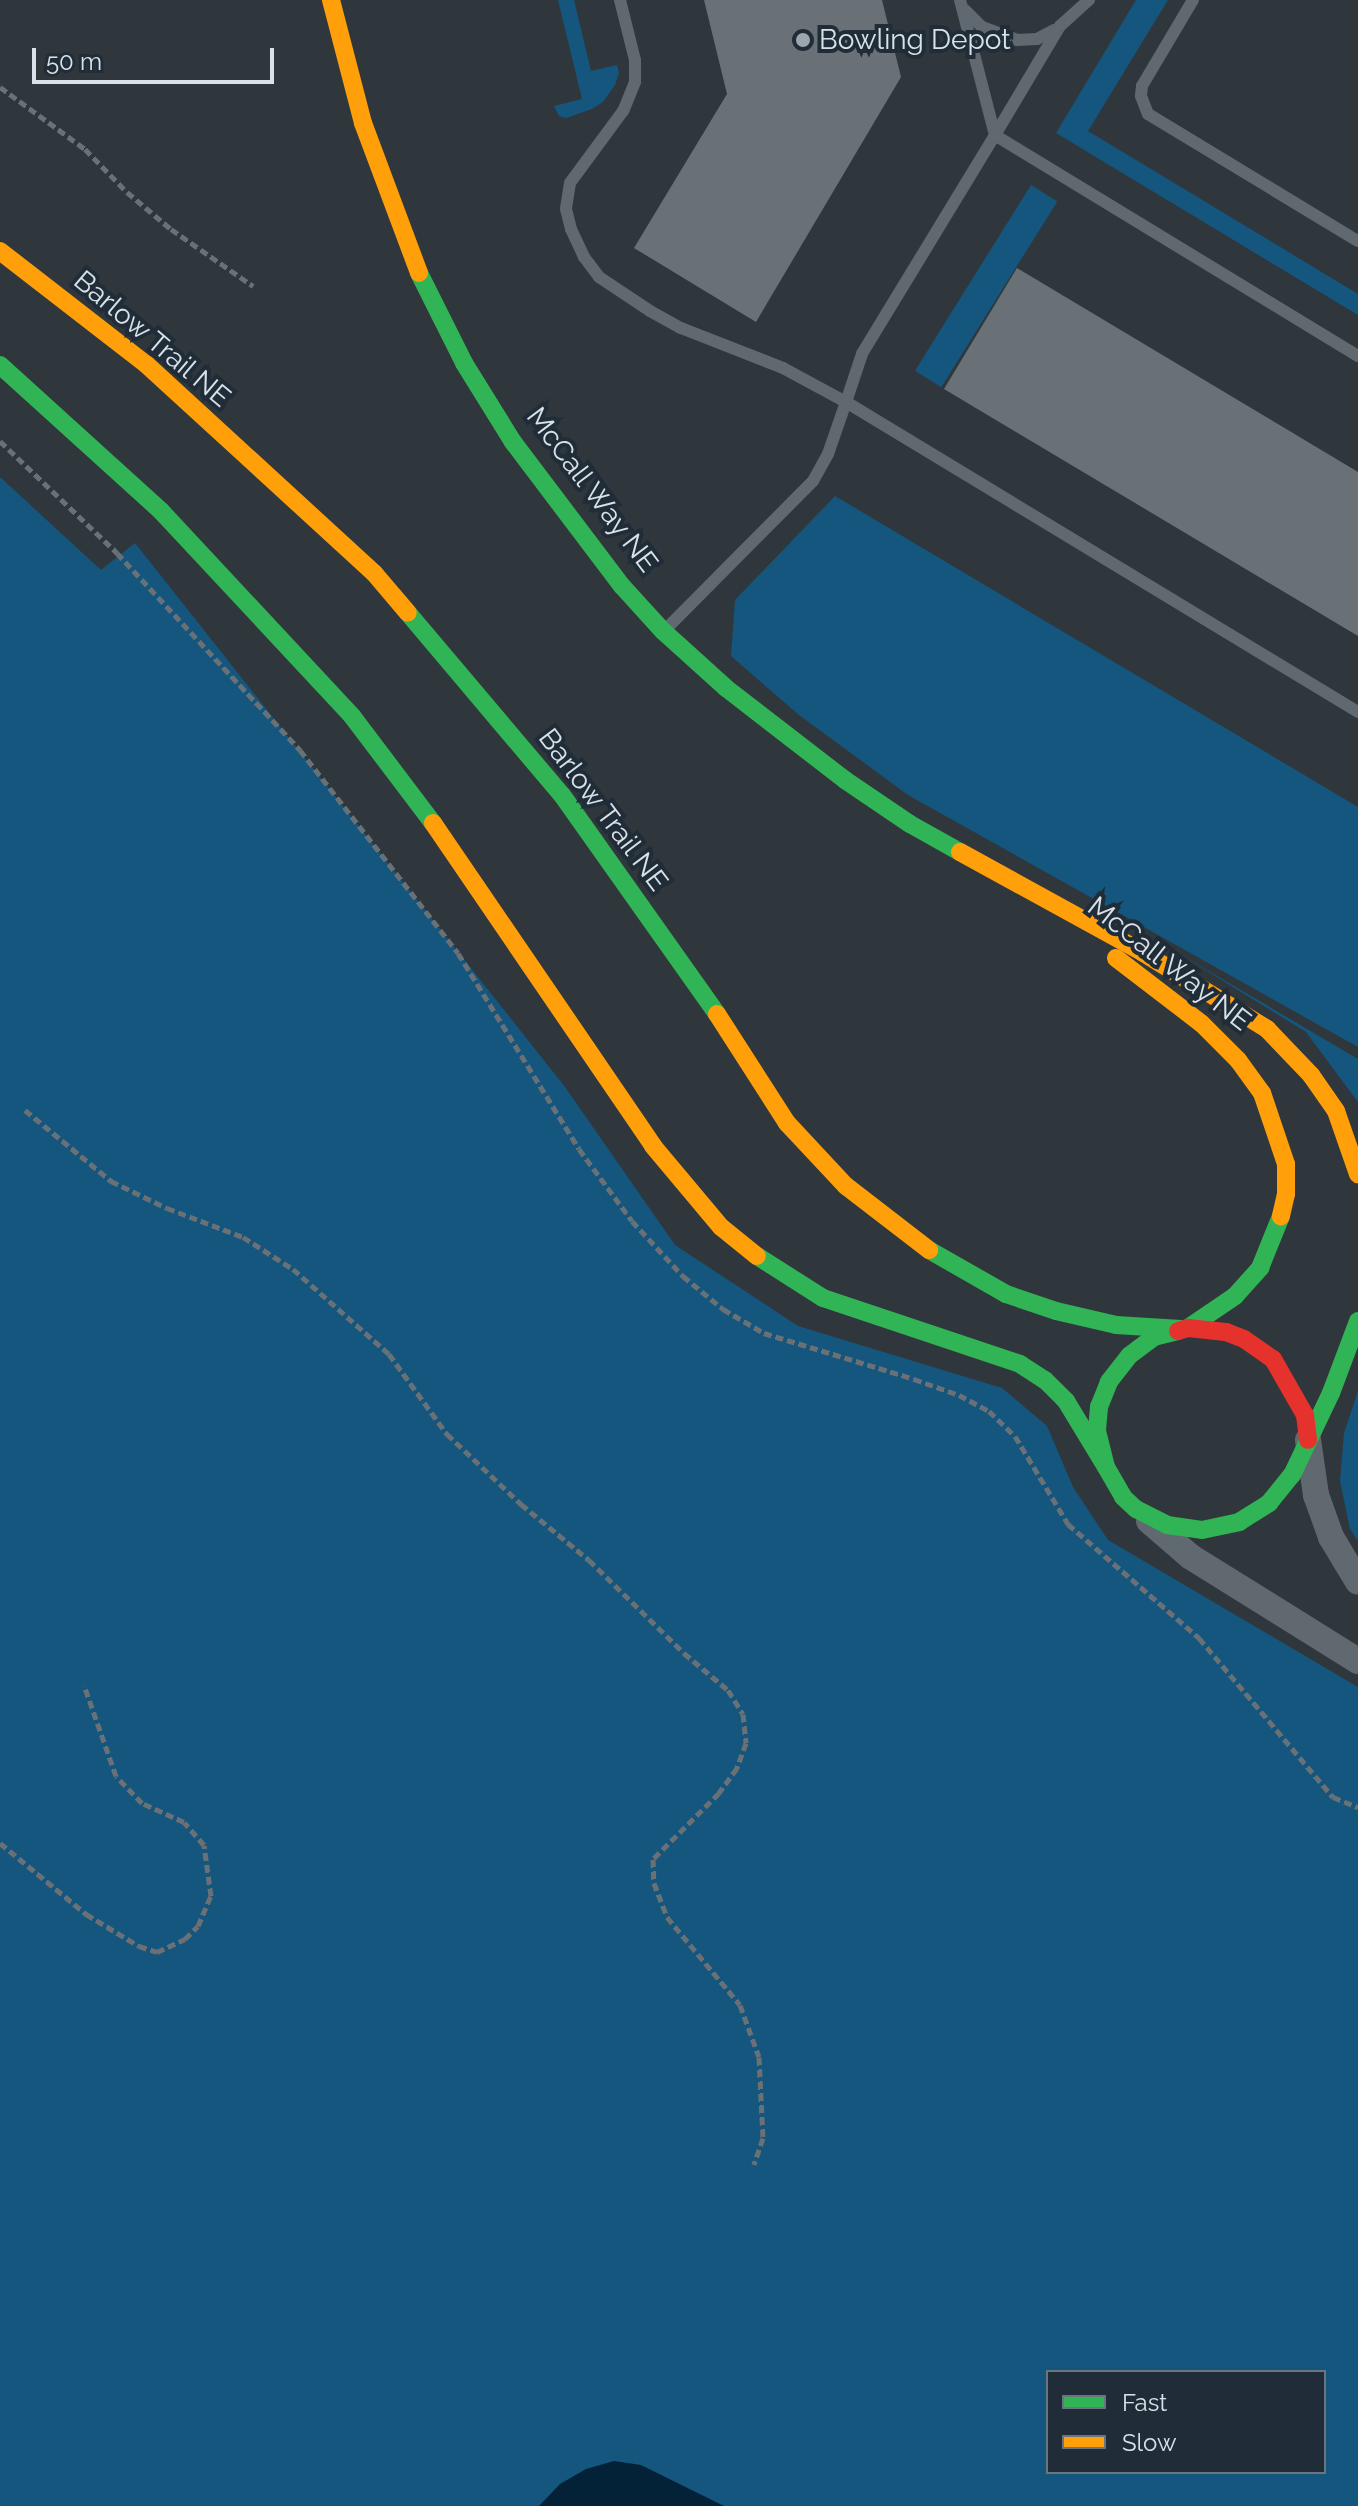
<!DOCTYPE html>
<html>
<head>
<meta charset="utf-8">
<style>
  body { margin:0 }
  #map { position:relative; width:1358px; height:2506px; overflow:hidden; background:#30373c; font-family:Raleway,sans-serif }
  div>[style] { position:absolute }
  .green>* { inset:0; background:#14567e; transform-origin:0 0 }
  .water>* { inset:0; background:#042237 }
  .building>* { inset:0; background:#6a7176 }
  .path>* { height:5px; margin-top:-2.5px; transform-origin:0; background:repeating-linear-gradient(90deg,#6a7176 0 8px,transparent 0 12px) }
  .lane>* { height:12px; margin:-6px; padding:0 6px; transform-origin:6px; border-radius:6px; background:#606870 }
  .street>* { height:26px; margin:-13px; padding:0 13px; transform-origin:13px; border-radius:13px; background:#606870 }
  .fast>* { height:18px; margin:-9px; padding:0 9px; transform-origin:9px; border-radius:9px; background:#30b455 }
  .slow>* { height:18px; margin:-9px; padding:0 9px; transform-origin:9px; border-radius:9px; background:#ff9f0a }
  .jam>* { height:18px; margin:-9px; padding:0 9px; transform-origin:9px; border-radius:9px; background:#e5322d }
  .dots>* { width:22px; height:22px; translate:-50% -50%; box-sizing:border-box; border:4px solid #202d38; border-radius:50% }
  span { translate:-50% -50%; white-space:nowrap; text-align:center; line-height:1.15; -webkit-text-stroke:8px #202d38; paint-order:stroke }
  .poi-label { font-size:28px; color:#d9e2e9 }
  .left { translate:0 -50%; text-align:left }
  .street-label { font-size:28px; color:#d9e2e9 }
  .legend { position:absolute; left:1046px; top:2370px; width:280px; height:104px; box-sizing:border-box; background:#202d38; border:2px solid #6a757f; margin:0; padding:10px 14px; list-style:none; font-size:24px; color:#d9e2e9 }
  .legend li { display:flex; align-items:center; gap:16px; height:40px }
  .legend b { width:40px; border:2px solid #6a757f }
  .scale { position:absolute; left:32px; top:48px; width:242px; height:36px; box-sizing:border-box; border:4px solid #d9e2e9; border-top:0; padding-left:10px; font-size:24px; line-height:28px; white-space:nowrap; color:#d9e2e9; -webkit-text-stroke:6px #202d38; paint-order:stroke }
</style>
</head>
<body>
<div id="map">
  <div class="green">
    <i style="clip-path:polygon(558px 0,574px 0,591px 71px,617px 65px,619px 73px,615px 85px,603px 102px,592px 109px,566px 118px,559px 116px,554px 106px,582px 99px)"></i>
    <i style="clip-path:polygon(1136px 0,1168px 0,1088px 131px,1358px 294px,1358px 315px,1056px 133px)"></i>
    <i style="left:1031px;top:185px;width:31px;height:219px;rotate:32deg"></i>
    <i style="clip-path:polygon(evenodd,0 477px,101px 570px,135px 543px,565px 1087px,675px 1245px,798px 1326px,1002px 1388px,1047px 1426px,1073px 1487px,1108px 1540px,1358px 1687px,1358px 2506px,0 2506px,0 477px,1048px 2372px,1324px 2372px,1324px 2472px,1048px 2472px,1048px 2372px)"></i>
    <i style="clip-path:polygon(835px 496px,1358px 807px,1358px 1047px,908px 795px,799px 715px,731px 656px,735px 600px)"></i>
    <i style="clip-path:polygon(1178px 953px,1358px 1059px,1358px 1102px,1306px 1032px)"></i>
    <i style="clip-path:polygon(1358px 1391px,1358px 1541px,1350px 1529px,1340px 1481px,1344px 1433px)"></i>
  </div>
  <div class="water">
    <i style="clip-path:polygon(614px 2461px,641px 2465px,724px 2506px,539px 2506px,560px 2484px,586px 2469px)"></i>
  </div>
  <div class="building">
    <i style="clip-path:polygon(704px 0,882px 0,901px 77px,756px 322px,634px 248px,727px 94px)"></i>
    <i style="clip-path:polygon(1017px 268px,1358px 472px,1358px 636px,944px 389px)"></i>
  </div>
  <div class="path">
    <i style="left:0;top:87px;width:105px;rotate:36.1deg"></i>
    <i style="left:85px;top:149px;width:60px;rotate:45.7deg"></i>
    <i style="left:127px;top:192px;width:57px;rotate:40.1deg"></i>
    <i style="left:171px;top:229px;width:100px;rotate:34.8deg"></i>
    <i style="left:0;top:441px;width:162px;rotate:43.7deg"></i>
    <i style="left:117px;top:553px;width:269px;rotate:47.1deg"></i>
    <i style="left:300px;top:750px;width:257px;rotate:52.1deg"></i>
    <i style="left:458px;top:953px;width:230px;rotate:58.3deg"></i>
    <i style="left:579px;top:1149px;width:89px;rotate:53.6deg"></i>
    <i style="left:632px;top:1221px;width:75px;rotate:47.2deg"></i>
    <i style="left:683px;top:1276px;width:52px;rotate:39.5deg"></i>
    <i style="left:723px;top:1309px;width:48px;rotate:30.3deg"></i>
    <i style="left:764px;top:1333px;width:157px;rotate:17deg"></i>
    <i style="left:914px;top:1379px;width:48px;rotate:19.6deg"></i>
    <i style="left:959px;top:1395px;width:34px;rotate:28deg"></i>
    <i style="left:989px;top:1411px;width:36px;rotate:44deg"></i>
    <i style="left:1015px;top:1436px;width:103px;rotate:58.9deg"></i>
    <i style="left:1068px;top:1524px;width:174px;rotate:41deg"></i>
    <i style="left:1199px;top:1638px;width:208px;rotate:49.9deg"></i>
    <i style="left:1333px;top:1797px;width:27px;rotate:22deg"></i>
    <i style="left:25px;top:1110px;width:112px;rotate:39.5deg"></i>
    <i style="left:111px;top:1181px;width:62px;rotate:25.7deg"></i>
    <i style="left:167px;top:1208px;width:81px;rotate:20.9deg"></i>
    <i style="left:243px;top:1237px;width:59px;rotate:32.6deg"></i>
    <i style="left:293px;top:1269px;width:128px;rotate:41.5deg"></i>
    <i style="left:389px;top:1354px;width:99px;rotate:54.1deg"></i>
    <i style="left:447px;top:1434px;width:102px;rotate:43.4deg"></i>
    <i style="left:521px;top:1504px;width:88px;rotate:39.5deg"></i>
    <i style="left:589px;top:1560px;width:133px;rotate:44.4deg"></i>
    <i style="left:684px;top:1653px;width:57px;rotate:40.1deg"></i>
    <i style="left:728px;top:1690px;width:28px;rotate:58deg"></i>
    <i style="left:743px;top:1714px;width:29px;rotate:84deg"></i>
    <i style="left:746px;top:1743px;width:27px;rotate:110deg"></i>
    <i style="left:737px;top:1768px;width:31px;rotate:126deg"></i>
    <i style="left:719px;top:1793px;width:93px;rotate:135deg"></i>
    <i style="left:653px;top:1859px;width:24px;rotate:88deg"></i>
    <i style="left:654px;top:1883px;width:36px;rotate:69deg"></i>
    <i style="left:667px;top:1917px;width:114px;rotate:50.3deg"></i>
    <i style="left:740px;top:2005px;width:55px;rotate:69.9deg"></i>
    <i style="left:759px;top:2057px;width:81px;rotate:87.2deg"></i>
    <i style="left:763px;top:2138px;width:28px;rotate:109deg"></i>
    <i style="left:0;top:1843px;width:112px;rotate:39.5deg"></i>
    <i style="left:86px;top:1914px;width:62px;rotate:31.1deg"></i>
    <i style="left:139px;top:1946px;width:19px;rotate:18deg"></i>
    <i style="left:157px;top:1952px;width:31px;rotate:-25deg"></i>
    <i style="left:185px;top:1939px;width:18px;rotate:-45deg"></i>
    <i style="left:198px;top:1926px;width:33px;rotate:-67deg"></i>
    <i style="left:211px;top:1896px;width:51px;rotate:-97.8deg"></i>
    <i style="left:204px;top:1845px;width:30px;rotate:-131deg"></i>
    <i style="left:184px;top:1822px;width:46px;rotate:-155.7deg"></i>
    <i style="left:142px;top:1803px;width:37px;rotate:-134deg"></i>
    <i style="left:116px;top:1776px;width:96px;rotate:-109.4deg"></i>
  </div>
  <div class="lane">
    <i style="left:620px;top:0;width:62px;rotate:76deg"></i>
    <i style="left:635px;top:60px;width:22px;rotate:90deg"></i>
    <i style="left:635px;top:82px;width:31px;rotate:112deg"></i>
    <i style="left:623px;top:111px;width:89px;rotate:126.4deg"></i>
    <i style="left:570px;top:183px;width:26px;rotate:99deg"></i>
    <i style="left:566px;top:209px;width:21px;rotate:76deg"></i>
    <i style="left:571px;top:229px;width:31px;rotate:65deg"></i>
    <i style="left:584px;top:257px;width:25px;rotate:53deg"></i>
    <i style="left:599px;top:277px;width:61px;rotate:33.7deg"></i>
    <i style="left:650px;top:311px;width:35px;rotate:29deg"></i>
    <i style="left:681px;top:328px;width:110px;rotate:21.4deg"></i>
    <i style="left:783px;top:368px;width:72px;rotate:28.4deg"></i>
    <i style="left:846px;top:402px;width:55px;rotate:109.1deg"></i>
    <i style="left:828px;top:454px;width:31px;rotate:119deg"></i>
    <i style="left:813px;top:481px;width:209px;rotate:134.8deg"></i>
    <i style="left:960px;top:0;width:139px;rotate:75.5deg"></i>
    <i style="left:1193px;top:0;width:100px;rotate:120.7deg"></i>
    <i style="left:1142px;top:86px;width:10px;rotate:96deg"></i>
    <i style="left:1141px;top:96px;width:19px;rotate:69deg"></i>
    <i style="left:1148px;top:114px;width:245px;rotate:31.2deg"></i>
    <i style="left:965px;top:10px;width:24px;rotate:45deg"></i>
    <i style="left:982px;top:27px;width:37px;rotate:20deg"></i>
    <i style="left:1017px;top:40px;width:20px;rotate:-3deg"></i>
    <i style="left:1037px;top:39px;width:19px;rotate:-28deg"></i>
    <i style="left:995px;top:135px;width:127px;rotate:-59.2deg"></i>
    <i style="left:1060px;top:26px;width:39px;rotate:-42deg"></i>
    <i style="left:1358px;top:356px;width:425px;rotate:-148.7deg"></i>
    <i style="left:995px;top:135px;width:256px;rotate:121.3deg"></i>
    <i style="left:862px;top:354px;width:51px;rotate:108.4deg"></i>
    <i style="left:846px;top:402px;width:599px;rotate:31.19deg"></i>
  </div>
  <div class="street">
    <i style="left:1308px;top:1440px;width:56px;rotate:81.7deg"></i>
    <i style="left:1316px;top:1495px;width:45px;rotate:70.3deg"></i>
    <i style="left:1331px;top:1537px;width:52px;rotate:59deg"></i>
    <i style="left:1149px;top:1521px;width:55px;rotate:40.6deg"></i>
    <i style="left:1191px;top:1557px;width:197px;rotate:31.9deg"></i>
  </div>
  <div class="fast">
    <i style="left:419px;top:273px;width:101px;rotate:63.4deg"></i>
    <i style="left:464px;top:363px;width:93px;rotate:58.2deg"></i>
    <i style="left:513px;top:442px;width:181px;rotate:52.9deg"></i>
    <i style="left:622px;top:586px;width:61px;rotate:47.7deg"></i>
    <i style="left:663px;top:631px;width:85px;rotate:42.1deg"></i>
    <i style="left:726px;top:688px;width:150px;rotate:37.7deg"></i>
    <i style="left:845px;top:780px;width:78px;rotate:34.1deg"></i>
    <i style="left:910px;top:824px;width:57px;rotate:29.2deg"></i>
    <i style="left:0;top:365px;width:217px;rotate:42.2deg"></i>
    <i style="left:161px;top:511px;width:280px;rotate:47deg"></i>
    <i style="left:352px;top:716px;width:134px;rotate:52.9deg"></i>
    <i style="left:408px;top:613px;width:238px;rotate:49.8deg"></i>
    <i style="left:562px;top:795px;width:268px;rotate:54.7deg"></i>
    <i style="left:929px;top:1250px;width:89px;rotate:29.7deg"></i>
    <i style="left:1006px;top:1294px;width:53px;rotate:18.8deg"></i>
    <i style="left:1056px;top:1311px;width:62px;rotate:13.1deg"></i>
    <i style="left:1116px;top:1325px;width:65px;rotate:3.5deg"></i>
    <i style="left:757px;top:1256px;width:78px;rotate:32.5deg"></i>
    <i style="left:823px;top:1298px;width:208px;rotate:18.5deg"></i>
    <i style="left:1020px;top:1364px;width:30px;rotate:33deg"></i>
    <i style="left:1045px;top:1380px;width:30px;rotate:45deg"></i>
    <i style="left:1066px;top:1401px;width:77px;rotate:58.8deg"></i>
    <i style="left:1188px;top:1328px;width:57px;rotate:-34.2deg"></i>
    <i style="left:1235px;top:1296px;width:38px;rotate:-48deg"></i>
    <i style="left:1260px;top:1268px;width:56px;rotate:-68deg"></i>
    <i style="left:1178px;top:1331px;width:25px;rotate:166deg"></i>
    <i style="left:1154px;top:1337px;width:31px;rotate:143deg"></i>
    <i style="left:1129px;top:1356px;width:33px;rotate:128deg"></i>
    <i style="left:1109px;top:1382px;width:27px;rotate:112deg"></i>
    <i style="left:1099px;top:1407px;width:24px;rotate:95deg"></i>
    <i style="left:1097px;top:1431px;width:37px;rotate:76deg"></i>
    <i style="left:1106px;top:1467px;width:34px;rotate:60deg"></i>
    <i style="left:1123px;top:1497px;width:18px;rotate:43deg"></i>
    <i style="left:1136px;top:1509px;width:35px;rotate:27deg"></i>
    <i style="left:1167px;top:1525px;width:35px;rotate:8deg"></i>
    <i style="left:1202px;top:1530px;width:38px;rotate:-12deg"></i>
    <i style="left:1239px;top:1522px;width:36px;rotate:-32deg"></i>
    <i style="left:1269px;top:1503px;width:36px;rotate:-51deg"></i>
    <i style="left:1292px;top:1475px;width:91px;rotate:-64.6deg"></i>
    <i style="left:1331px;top:1393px;width:77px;rotate:-69.4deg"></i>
  </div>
  <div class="slow">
    <i style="left:331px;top:0;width:127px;rotate:75.4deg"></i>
    <i style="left:363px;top:123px;width:160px;rotate:69.5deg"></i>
    <i style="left:0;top:251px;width:186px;rotate:37.8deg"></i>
    <i style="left:147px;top:365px;width:308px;rotate:42.5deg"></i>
    <i style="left:374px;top:573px;width:52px;rotate:49.6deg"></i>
    <i style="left:433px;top:823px;width:391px;rotate:55.7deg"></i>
    <i style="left:653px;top:1146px;width:106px;rotate:50deg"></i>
    <i style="left:721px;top:1227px;width:46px;rotate:38.9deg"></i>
    <i style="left:960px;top:852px;width:208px;rotate:28.8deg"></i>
    <i style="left:1142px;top:952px;width:147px;rotate:31.6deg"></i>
    <i style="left:1267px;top:1029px;width:64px;rotate:46.3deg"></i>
    <i style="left:1311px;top:1075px;width:44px;rotate:55.2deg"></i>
    <i style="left:1336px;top:1111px;width:67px;rotate:70.8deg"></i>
    <i style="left:1116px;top:958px;width:108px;rotate:37.5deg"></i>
    <i style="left:1202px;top:1024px;width:51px;rotate:45deg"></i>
    <i style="left:1238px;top:1060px;width:41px;rotate:54deg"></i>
    <i style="left:1262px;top:1093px;width:75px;rotate:71.3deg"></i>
    <i style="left:1286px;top:1164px;width:30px;rotate:90deg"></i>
    <i style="left:1286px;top:1194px;width:23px;rotate:103deg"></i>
    <i style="left:717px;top:1014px;width:130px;rotate:57.3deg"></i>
    <i style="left:787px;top:1123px;width:86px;rotate:46.9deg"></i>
    <i style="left:846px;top:1186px;width:105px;rotate:37.6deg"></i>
  </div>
  <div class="jam">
    <i style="left:1178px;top:1331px;width:10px;rotate:-17deg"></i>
    <i style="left:1188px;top:1328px;width:38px;rotate:6deg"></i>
    <i style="left:1226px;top:1332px;width:19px;rotate:21deg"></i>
    <i style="left:1244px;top:1339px;width:35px;rotate:35deg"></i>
    <i style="left:1273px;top:1359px;width:64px;rotate:60.3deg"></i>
    <i style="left:1305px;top:1415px;width:25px;rotate:83deg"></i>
  </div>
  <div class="dots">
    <i style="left:803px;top:40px;background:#9ea6ac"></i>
  </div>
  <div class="poi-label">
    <span class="left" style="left:819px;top:40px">Bowling Depot</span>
  </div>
  <div class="street-label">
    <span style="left:152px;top:339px;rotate:40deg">Barlow Trail NE</span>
    <span style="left:592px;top:490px;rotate:53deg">McCall Way NE</span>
    <span style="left:603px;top:810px;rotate:53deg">Barlow Trail NE</span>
    <span style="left:1169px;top:964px;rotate:38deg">McCall Way NE</span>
  </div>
  <ul class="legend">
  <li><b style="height:10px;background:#30b455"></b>Fast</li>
  <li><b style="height:10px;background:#ff9f0a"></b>Slow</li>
  </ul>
  <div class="scale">50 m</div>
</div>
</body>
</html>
